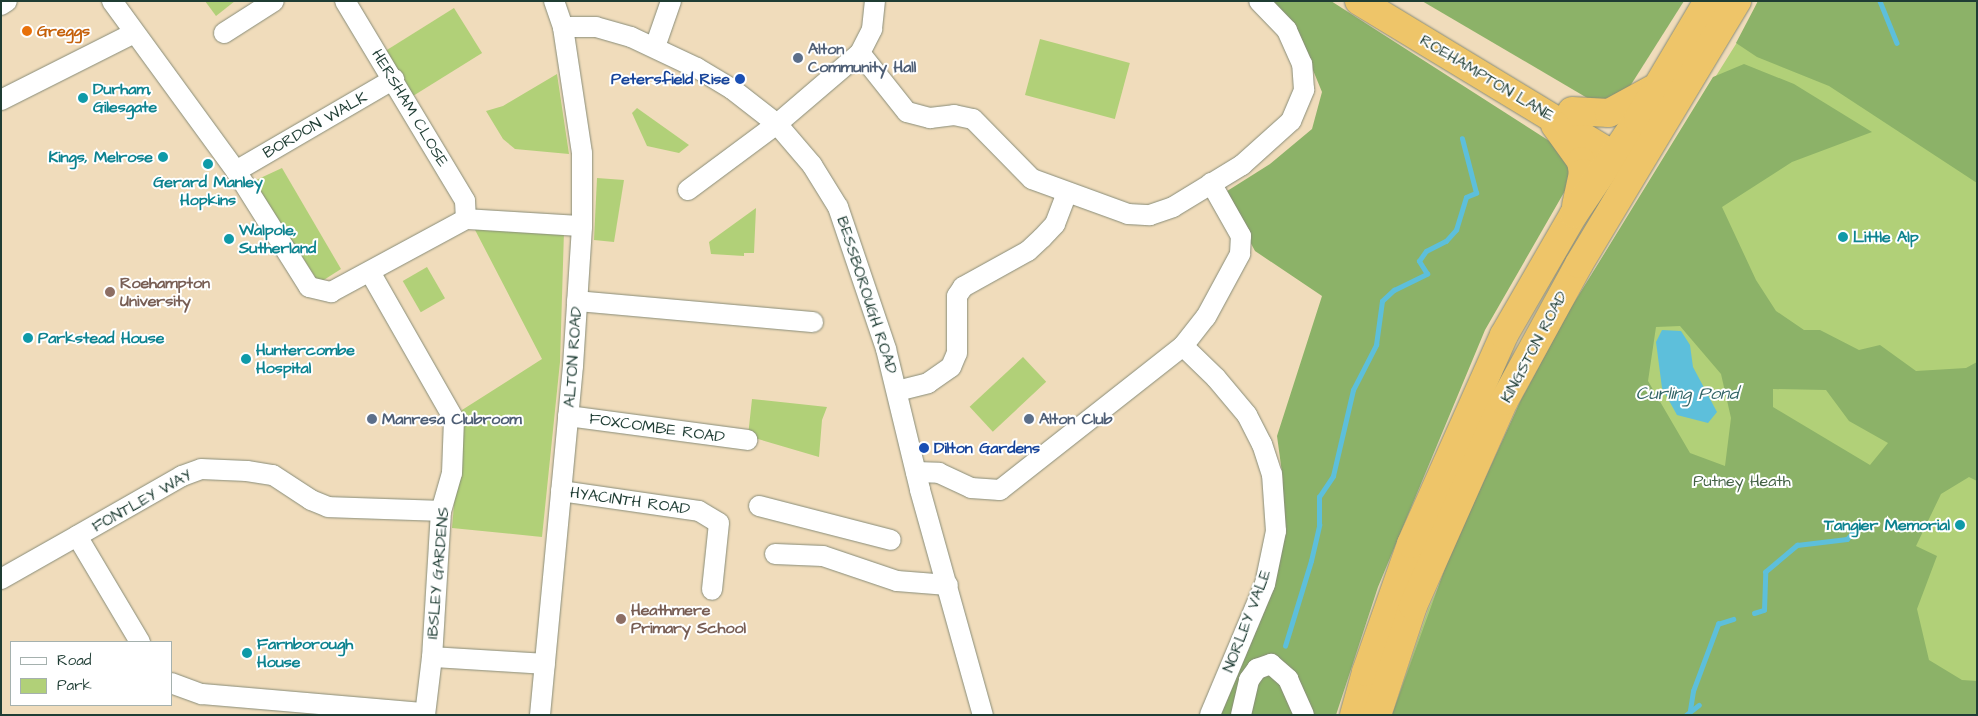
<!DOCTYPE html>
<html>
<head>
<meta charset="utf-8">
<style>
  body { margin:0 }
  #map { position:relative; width:1978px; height:716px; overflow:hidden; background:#f0dcbb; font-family:"Architects Daughter",sans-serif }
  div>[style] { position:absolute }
  .green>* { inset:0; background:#b1d078; transform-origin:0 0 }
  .forest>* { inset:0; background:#8cb268 }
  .water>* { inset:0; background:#5dbfdb }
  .stream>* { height:4.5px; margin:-2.25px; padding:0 2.25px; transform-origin:2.25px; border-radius:2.25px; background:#5dbfdb }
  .roads { filter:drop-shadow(0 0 1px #888c78) drop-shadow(0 0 1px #888c78) }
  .minor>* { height:20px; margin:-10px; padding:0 10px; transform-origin:10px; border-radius:10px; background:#fff }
  .highway>* { height:28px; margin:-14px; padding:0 14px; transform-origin:14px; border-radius:14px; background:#eec569 }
  .dots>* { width:14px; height:14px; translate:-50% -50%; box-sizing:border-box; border:2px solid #fff; border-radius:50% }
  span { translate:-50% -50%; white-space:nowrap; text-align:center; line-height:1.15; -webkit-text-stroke:4px #fff; paint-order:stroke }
  .food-label { font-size:16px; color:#c56008; font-weight:700 }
  .left { translate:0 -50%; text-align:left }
  .service-label { font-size:16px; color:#4e5e75; font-weight:700 }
  .street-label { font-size:16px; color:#1f3d34 }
  .transit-label { font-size:16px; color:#164399; font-weight:700 }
  .right { translate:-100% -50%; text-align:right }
  .culture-label { font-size:16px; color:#0d838f; font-weight:700 }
  .education-label { font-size:16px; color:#785e54; font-weight:700 }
  .park-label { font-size:16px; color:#446245 }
  .water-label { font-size:18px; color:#326466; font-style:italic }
  .frame { position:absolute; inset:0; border:2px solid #1f3d34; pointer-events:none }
  .legend { position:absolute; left:10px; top:641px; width:162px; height:65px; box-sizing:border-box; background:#fff; border:1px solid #a5b1ae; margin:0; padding:6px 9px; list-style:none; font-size:15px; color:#1f3d34 }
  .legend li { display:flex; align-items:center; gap:10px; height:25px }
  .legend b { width:25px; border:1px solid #a5b1ae }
</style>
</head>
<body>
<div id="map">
  <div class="green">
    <i style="clip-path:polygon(205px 1px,235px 1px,216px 16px)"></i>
    <i style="clip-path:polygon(1758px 1px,1977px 1px,1977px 715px,1392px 715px,1428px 610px,1521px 400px,1569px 311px,1746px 28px)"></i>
    <i style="left:454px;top:8px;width:53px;height:81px;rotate:58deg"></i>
    <i style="left:1040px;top:39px;width:93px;height:58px;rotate:15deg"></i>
    <i style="clip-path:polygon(557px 74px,569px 154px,515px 149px,503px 139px,486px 111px,503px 106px)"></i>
    <i style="clip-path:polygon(637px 108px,689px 145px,679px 153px,647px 146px,632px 113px)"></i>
    <i style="clip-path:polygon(282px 168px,341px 269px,319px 283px,254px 181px)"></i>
    <i style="clip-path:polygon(597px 178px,624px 180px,614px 242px,594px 240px)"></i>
    <i style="clip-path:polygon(756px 208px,754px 253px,744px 253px,744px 256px,711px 254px,709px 242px)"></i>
    <i style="clip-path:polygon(473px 226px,564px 231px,560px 362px,542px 537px,452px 528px,462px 410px,542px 359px)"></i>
    <i style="left:427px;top:267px;width:36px;height:28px;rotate:60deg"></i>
    <i style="left:1023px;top:357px;width:34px;height:73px;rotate:47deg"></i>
    <i style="clip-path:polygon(752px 399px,827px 407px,822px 420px,819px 457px,748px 436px)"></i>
  </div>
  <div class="forest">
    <i style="clip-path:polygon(1269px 1px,1331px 1px,1554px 144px,1565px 156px,1570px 172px,1566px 189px,1485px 330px,1378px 587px,1336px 715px,1218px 715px,1281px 540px,1283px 480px,1277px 436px,1322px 296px,1255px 251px,1224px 193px,1270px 164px,1312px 129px,1322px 92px,1296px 29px)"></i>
    <i style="clip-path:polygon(1422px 1px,1684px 1px,1627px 91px,1608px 101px,1589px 99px)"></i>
    <i style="clip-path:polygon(1758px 1px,1977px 1px,1977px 183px,1829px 86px,1757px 57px,1736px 43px)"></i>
    <i style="clip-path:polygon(evenodd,1744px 64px,1794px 84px,1872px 132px,1792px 162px,1722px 207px,1756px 280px,1776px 311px,1804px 330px,1820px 330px,1859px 350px,1880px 345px,1916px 371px,1966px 368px,1977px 362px,1977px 481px,1969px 477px,1941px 494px,1916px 546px,1937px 556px,1917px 609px,1929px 660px,1962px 680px,1977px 681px,1977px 715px,1392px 715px,1449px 557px,1521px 400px,1569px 311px,1713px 77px,1744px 64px,1680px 326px,1721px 374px,1731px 418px,1725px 466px,1690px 453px,1648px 381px,1656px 327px,1680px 326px,1744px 64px,1773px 389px,1826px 390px,1849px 421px,1888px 443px,1870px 465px,1773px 407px,1773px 389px)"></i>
  </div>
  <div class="water">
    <i style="clip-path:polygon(1662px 330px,1681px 331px,1690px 345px,1693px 367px,1717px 412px,1708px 423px,1677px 415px,1662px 388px,1656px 342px)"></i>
  </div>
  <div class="stream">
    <i style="left:1880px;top:1px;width:45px;rotate:68deg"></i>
    <i style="left:1754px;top:613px;width:10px;rotate:-17deg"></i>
    <i style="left:1764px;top:610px;width:38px;rotate:-88deg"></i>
    <i style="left:1765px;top:572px;width:42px;rotate:-40.2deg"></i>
    <i style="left:1797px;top:545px;width:50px;rotate:-6.8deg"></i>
    <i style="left:1847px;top:539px;width:13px;rotate:-48deg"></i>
    <i style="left:1285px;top:646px;width:89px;rotate:-73deg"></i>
    <i style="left:1311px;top:561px;width:37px;rotate:-77deg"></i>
    <i style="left:1319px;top:525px;width:28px;rotate:-90deg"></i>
    <i style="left:1319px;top:497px;width:25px;rotate:-56deg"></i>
    <i style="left:1333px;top:476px;width:88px;rotate:-76.9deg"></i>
    <i style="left:1353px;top:390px;width:51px;rotate:-62.9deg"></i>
    <i style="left:1376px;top:345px;width:44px;rotate:-82.2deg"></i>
    <i style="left:1382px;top:301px;width:16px;rotate:-43deg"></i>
    <i style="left:1394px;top:290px;width:37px;rotate:-26deg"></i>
    <i style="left:1427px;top:274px;width:15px;rotate:-122deg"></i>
    <i style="left:1419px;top:261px;width:12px;rotate:-55deg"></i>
    <i style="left:1426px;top:251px;width:22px;rotate:-27deg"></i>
    <i style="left:1446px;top:241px;width:15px;rotate:-48deg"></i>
    <i style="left:1456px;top:230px;width:34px;rotate:-73deg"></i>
    <i style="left:1466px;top:197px;width:11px;rotate:-22deg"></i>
    <i style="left:1476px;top:193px;width:56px;rotate:-104.5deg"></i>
    <i style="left:1690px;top:710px;width:19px;rotate:-81deg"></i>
    <i style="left:1693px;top:691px;width:72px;rotate:-69.5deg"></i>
    <i style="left:1718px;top:624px;width:16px;rotate:-18deg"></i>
    <i style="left:1686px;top:715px;width:16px;rotate:-38deg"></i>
  </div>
  <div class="roads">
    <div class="minor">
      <i style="left:112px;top:1px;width:210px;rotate:53.9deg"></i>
      <i style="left:236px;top:171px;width:137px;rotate:57.8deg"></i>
      <i style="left:309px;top:287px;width:23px;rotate:13deg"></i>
      <i style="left:331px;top:292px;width:153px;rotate:-28.4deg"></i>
      <i style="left:466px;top:219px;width:116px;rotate:3.5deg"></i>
      <i style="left:345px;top:1px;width:233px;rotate:59deg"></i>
      <i style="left:465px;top:201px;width:18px;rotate:87deg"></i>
      <i style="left:1px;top:5px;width:7px;rotate:-34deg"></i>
      <i style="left:563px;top:27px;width:33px"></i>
      <i style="left:596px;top:27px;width:36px;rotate:16deg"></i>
      <i style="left:631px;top:37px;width:73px;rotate:25.2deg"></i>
      <i style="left:697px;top:68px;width:41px;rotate:31deg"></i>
      <i style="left:732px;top:89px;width:57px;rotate:37.9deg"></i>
      <i style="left:777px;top:124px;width:54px;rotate:49.5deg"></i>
      <i style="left:812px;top:165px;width:49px;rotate:58.2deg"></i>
      <i style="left:838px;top:207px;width:150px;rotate:71.3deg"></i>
      <i style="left:886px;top:349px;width:145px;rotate:76.4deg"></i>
      <i style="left:920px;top:490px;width:234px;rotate:74.4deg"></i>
      <i style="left:224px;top:33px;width:59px;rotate:-32.6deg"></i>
      <i style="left:655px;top:47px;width:49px;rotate:-70.8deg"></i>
      <i style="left:860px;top:53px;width:75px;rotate:51.5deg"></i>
      <i style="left:907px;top:112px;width:24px;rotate:15deg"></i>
      <i style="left:930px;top:118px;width:24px;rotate:-7deg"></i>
      <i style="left:954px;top:115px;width:19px;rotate:12deg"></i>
      <i style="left:973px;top:119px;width:84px;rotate:45.5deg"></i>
      <i style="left:1032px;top:179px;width:102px;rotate:20deg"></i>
      <i style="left:1128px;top:214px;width:22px;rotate:3deg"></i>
      <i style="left:1150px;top:215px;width:24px;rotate:-19deg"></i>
      <i style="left:1173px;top:207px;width:81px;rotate:-31.3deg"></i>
      <i style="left:1242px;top:165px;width:66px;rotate:-41.9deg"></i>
      <i style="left:1291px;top:121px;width:34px;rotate:-67deg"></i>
      <i style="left:1304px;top:90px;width:26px;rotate:-94deg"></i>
      <i style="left:1302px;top:64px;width:37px;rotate:-114deg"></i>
      <i style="left:1287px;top:30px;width:40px;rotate:-134deg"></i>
      <i style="left:1px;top:100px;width:149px;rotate:-26.7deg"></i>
      <i style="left:236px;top:171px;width:183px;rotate:-30.2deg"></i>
      <i style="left:688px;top:190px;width:111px;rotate:-36.6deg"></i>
      <i style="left:777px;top:124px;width:109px;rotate:-40.5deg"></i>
      <i style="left:860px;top:53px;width:27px;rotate:-63deg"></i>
      <i style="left:872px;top:29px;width:28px;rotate:-84deg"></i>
      <i style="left:370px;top:272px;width:169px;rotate:60.3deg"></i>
      <i style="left:454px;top:419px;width:54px;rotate:92.1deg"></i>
      <i style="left:452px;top:473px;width:40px;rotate:106deg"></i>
      <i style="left:441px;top:511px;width:146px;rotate:93.5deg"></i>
      <i style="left:432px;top:657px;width:113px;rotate:3.5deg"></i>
      <i style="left:577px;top:301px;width:237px;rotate:5.1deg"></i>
      <i style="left:1183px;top:346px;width:46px;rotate:44.1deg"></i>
      <i style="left:1216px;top:378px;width:48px;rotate:50deg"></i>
      <i style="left:1247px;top:415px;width:33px;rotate:63deg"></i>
      <i style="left:1262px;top:444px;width:32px;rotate:72deg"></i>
      <i style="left:1272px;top:474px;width:57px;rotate:86deg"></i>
      <i style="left:1276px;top:531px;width:54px;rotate:101.7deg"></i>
      <i style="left:1265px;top:584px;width:142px;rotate:112.8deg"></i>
      <i style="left:897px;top:391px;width:32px;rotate:-14deg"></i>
      <i style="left:928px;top:383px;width:28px;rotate:-35deg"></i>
      <i style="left:951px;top:367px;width:15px;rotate:-67deg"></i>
      <i style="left:957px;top:353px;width:57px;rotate:-90deg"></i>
      <i style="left:957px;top:296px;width:11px;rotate:-56deg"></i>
      <i style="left:963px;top:287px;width:74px;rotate:-29deg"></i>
      <i style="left:1028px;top:251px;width:19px;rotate:-43deg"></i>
      <i style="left:1042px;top:238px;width:19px;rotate:-47deg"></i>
      <i style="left:1055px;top:224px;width:33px;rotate:-69deg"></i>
      <i style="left:568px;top:416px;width:181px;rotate:7.6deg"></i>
      <i style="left:916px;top:472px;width:23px;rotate:2deg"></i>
      <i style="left:939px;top:473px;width:35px;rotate:25deg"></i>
      <i style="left:971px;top:488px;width:29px;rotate:4deg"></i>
      <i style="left:1000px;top:490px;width:233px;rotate:-38.2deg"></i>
      <i style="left:1183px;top:346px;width:37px;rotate:-52deg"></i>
      <i style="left:1206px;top:317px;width:72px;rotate:-61.6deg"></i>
      <i style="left:1240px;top:254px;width:18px;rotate:-87deg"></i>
      <i style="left:1241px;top:236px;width:61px;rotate:-119.5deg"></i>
      <i style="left:561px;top:491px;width:139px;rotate:8.2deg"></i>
      <i style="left:699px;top:511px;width:23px;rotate:31deg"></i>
      <i style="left:719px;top:523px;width:67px;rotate:96deg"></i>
      <i style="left:759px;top:506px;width:136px;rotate:14.4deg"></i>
      <i style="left:775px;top:554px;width:48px;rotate:2.4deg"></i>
      <i style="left:823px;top:556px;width:78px;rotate:18.7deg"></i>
      <i style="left:897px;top:581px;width:51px;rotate:4.5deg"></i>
      <i style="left:1px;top:579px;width:87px;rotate:-29.5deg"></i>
      <i style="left:140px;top:642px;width:123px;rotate:-120.7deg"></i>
      <i style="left:77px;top:536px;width:121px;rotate:-29.7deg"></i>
      <i style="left:182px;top:476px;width:20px;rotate:-20deg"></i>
      <i style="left:201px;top:469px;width:46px;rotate:2.5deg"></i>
      <i style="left:247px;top:471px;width:26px;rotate:9deg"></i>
      <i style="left:273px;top:475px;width:45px;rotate:33.3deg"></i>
      <i style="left:311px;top:500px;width:18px;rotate:22deg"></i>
      <i style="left:328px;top:507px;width:113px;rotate:2deg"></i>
      <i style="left:171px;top:683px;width:33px;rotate:20deg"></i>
      <i style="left:202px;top:694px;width:224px;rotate:4.9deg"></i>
      <i style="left:425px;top:715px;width:58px;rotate:-83.1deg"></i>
      <i style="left:540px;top:715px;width:351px;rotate:-84.6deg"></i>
      <i style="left:573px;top:366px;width:140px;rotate:-86.3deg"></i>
      <i style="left:582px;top:226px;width:73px;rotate:-90deg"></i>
      <i style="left:582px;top:153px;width:127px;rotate:-98.6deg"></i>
      <i style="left:563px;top:27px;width:28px;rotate:-109deg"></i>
      <i style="left:1241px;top:715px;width:36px;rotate:-77deg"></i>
      <i style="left:1249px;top:680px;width:14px;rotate:-54deg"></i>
      <i style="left:1257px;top:669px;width:15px;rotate:-20deg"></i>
      <i style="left:1271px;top:664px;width:23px;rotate:41deg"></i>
      <i style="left:1288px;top:679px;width:39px;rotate:66deg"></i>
    </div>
    <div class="highway">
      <i style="left:1359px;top:1px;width:317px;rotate:31.2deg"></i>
      <i style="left:1572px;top:111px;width:37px;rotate:3deg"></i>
      <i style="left:1609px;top:113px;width:50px;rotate:-28.6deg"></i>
      <i style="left:1555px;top:125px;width:44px;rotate:54.2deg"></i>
      <i style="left:1581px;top:161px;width:12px;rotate:81deg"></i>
      <i style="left:1583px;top:173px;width:33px;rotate:102deg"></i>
      <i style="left:1354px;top:715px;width:45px;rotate:-74.4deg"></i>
      <i style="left:1366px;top:672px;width:136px;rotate:-70.6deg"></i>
      <i style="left:1411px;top:544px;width:229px;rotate:-66deg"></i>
      <i style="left:1504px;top:335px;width:140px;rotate:-60deg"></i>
      <i style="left:1574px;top:214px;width:115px;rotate:-56deg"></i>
      <i style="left:1638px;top:119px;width:137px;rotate:-59.3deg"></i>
      <i style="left:1377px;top:715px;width:115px;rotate:-71.7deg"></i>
      <i style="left:1413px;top:606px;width:224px;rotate:-66.1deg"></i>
      <i style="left:1504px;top:401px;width:156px;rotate:-61.3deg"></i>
      <i style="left:1579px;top:264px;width:307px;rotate:-59deg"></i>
    </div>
  </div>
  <div class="dots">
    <i style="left:27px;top:31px;background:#e8710a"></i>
    <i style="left:798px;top:58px;background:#5c6f8a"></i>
    <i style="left:740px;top:79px;background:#1a4fb4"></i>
    <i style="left:83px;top:98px;background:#0f9aa8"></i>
    <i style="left:163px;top:157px;background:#0f9aa8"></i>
    <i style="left:208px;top:164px;background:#0f9aa8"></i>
    <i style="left:1843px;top:237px;background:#0f9aa8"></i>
    <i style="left:229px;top:239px;background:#0f9aa8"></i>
    <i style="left:110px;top:292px;background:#8d6e63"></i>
    <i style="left:28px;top:338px;background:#0f9aa8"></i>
    <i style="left:246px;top:359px;background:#0f9aa8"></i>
    <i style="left:372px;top:419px;background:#5c6f8a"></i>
    <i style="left:1029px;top:419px;background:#5c6f8a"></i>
    <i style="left:924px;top:448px;background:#1a4fb4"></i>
    <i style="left:1960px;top:525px;background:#0f9aa8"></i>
    <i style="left:621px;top:619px;background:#8d6e63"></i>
    <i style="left:247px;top:653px;background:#0f9aa8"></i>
  </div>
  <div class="food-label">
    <span class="left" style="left:37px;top:31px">Greggs</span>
  </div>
  <div class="service-label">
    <span class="left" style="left:808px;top:58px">Alton<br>Community Hall</span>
    <span class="left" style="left:382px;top:419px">Manresa Clubroom</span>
    <span class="left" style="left:1039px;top:419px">Alton Club</span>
  </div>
  <div class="street-label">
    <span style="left:1487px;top:78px;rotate:31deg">ROEHAMPTON LANE</span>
    <span style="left:410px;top:108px;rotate:59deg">HERSHAM CLOSE</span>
    <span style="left:315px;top:125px;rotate:-30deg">BORDON WALK</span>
    <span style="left:867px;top:295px;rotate:72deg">BESSBOROUGH ROAD</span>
    <span style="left:1534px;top:347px;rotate:-62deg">KINGSTON ROAD</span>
    <span style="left:573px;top:357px;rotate:-86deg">ALTON ROAD</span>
    <span style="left:657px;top:428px;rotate:8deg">FOXCOMBE ROAD</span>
    <span style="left:142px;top:501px;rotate:-29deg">FONTLEY WAY</span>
    <span style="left:630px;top:501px;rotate:8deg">HYACINTH ROAD</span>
    <span style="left:438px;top:573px;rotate:-85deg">IBSLEY GARDENS</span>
    <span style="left:1247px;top:621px;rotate:-69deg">NORLEY VALE</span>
  </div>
  <div class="transit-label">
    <span class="right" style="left:730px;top:79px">Petersfield Rise</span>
    <span class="left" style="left:934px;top:448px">Dilton Gardens</span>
  </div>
  <div class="culture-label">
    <span class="left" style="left:93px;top:98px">Durham,<br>Gilesgate</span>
    <span class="right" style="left:153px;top:157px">Kings, Melrose</span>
    <span style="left:208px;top:191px">Gerard Manley<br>Hopkins</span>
    <span class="left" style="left:239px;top:239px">Walpole,<br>Sutherland</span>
    <span class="left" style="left:1853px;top:237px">Little Alp</span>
    <span class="left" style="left:38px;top:338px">Parkstead House</span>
    <span class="left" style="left:256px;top:359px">Huntercombe<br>Hospital</span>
    <span class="right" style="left:1950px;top:525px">Tangier Memorial</span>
    <span class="left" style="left:257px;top:653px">Farnborough<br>House</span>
  </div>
  <div class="education-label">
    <span class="left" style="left:120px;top:292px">Roehampton<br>University</span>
    <span class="left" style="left:631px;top:619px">Heathmere<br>Primary School</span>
  </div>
  <div class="park-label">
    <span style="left:1742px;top:481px">Putney Heath</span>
  </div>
  <div class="water-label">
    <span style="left:1687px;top:394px">Curling Pond</span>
  </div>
  <div class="frame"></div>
  <ul class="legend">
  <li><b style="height:6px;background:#fff"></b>Road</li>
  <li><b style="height:14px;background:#b1d078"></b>Park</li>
  </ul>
</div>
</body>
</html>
